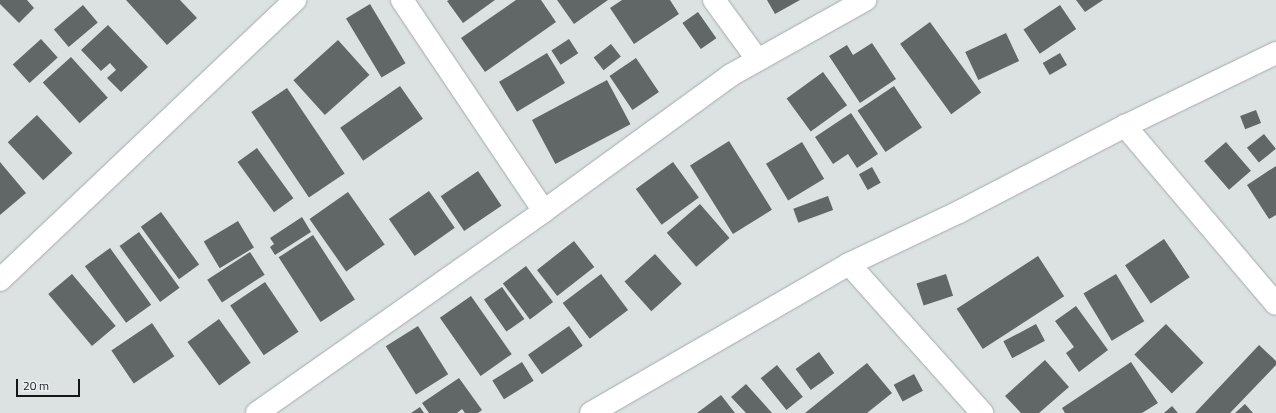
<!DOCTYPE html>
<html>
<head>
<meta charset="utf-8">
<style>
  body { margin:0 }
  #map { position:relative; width:1276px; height:413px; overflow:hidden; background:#dce2e2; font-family:"Titillium Web",sans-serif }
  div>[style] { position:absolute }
  .building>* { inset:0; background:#616666; transform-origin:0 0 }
  .roads { filter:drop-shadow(0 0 1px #a5aaab) drop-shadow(0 0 1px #a5aaab) }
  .minor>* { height:22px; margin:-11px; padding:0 11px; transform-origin:11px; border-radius:11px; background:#fff }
  .tertiary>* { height:22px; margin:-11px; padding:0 11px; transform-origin:11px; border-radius:11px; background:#fff }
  span { translate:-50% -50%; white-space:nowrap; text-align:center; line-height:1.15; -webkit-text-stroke:4px #e9eff0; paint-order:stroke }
  .scale { position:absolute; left:16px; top:379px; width:64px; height:18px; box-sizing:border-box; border:2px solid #151717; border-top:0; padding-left:5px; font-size:12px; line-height:14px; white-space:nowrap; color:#151717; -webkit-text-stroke:3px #e9eff0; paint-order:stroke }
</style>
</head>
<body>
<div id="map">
  <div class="building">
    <i style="clip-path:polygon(0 0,27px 0,34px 8px,19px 23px,0 4px)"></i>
    <i style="clip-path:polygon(126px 0,180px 0,197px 18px,167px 45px)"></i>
    <i style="clip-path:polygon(449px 0,495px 0,463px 23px,447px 1px)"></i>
    <i style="clip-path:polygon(516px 0,541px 0,556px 22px,485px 72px,461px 38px)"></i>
    <i style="clip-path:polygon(557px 0,608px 0,574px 24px)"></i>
    <i style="clip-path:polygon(622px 0,670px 0,679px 14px,634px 44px,610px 8px)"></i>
    <i style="clip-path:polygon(767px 0,800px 0,775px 14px)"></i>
    <i style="clip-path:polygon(1076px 0,1103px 0,1085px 12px)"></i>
    <i style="left:370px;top:4px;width:69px;height:28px;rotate:59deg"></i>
    <i style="left:83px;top:5px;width:23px;height:38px;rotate:50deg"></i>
    <i style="left:1060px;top:5px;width:29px;height:44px;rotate:56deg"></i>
    <i style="left:698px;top:12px;width:32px;height:19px;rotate:55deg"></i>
    <i style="left:930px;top:22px;width:87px;height:37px;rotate:54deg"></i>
    <i style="clip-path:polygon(108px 25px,148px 67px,121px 92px,107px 78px,116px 70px,110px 63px,101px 71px,81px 50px)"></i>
    <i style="left:1006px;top:33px;width:31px;height:45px;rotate:65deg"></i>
    <i style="left:41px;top:39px;width:25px;height:38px;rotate:48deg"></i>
    <i style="left:569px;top:39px;width:17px;height:21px;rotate:57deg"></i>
    <i style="left:338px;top:40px;width:47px;height:60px;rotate:48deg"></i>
    <i style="clip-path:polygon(872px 43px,896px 79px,860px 103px,829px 56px,847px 45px,853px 55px)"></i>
    <i style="left:611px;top:44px;width:16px;height:22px;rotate:52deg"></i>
    <i style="left:547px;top:53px;width:35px;height:56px;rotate:59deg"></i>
    <i style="left:1060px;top:53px;width:14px;height:20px;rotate:60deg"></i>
    <i style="left:71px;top:57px;width:55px;height:38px;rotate:48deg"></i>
    <i style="left:636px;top:58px;width:41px;height:32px;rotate:56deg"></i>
    <i style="left:823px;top:72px;width:41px;height:45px;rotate:54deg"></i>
    <i style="left:607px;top:80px;width:50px;height:85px;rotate:62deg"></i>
    <i style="left:400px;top:86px;width:40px;height:73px;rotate:55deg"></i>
    <i style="left:894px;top:86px;width:50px;height:44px;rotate:56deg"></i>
    <i style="left:287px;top:88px;width:103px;height:43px;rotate:56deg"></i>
    <i style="left:1256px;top:110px;width:14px;height:17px;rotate:69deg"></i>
    <i style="clip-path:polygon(851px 113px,878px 154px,857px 168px,848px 154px,833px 164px,815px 137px)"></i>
    <i style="left:37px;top:115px;width:52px;height:40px;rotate:47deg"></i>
    <i style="left:1264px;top:134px;width:19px;height:22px;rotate:51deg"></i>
    <i style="left:729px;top:141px;width:81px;height:46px;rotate:58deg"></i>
    <i style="left:802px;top:142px;width:43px;height:42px;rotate:59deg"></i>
    <i style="left:1226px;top:142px;width:38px;height:29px;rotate:49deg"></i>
    <i style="left:257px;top:148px;width:62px;height:24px;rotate:54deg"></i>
    <i style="clip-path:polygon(0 162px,26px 193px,0 215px)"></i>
    <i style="left:673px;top:162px;width:44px;height:46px;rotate:54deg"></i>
    <i style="clip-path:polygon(1276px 166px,1276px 215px,1269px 219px,1247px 185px)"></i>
    <i style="left:872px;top:167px;width:18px;height:15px;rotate:61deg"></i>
    <i style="left:478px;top:171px;width:42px;height:45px;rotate:56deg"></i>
    <i style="left:429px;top:191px;width:45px;height:49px;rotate:55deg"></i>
    <i style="left:348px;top:192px;width:64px;height:47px;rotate:55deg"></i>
    <i style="left:828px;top:196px;width:15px;height:37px;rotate:70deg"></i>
    <i style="left:700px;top:204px;width:45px;height:44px;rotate:49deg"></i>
    <i style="left:161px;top:212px;width:65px;height:25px;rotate:54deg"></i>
    <i style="clip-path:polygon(302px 217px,311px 232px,275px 255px,270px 247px,274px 244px,270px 238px)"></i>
    <i style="left:238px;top:221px;width:31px;height:40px;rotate:59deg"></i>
    <i style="left:139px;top:232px;width:69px;height:24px;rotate:54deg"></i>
    <i style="left:313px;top:235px;width:77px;height:41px;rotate:57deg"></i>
    <i style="left:1164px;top:239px;width:46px;height:47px;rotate:56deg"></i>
    <i style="left:574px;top:241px;width:33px;height:47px;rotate:52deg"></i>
    <i style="left:110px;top:248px;width:70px;height:31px;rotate:54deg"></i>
    <i style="left:250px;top:252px;width:27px;height:51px;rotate:57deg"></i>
    <i style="left:655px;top:254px;width:40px;height:41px;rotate:48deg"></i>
    <i style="left:1038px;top:256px;width:48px;height:97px;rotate:57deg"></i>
    <i style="left:526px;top:266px;width:45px;height:29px;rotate:53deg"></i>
    <i style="left:72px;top:274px;width:68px;height:31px;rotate:50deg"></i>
    <i style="left:601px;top:274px;width:45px;height:48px;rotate:53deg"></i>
    <i style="left:946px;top:274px;width:23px;height:31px;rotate:72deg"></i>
    <i style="left:1116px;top:274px;width:55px;height:38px;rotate:59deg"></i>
    <i style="left:265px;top:282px;width:60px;height:42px;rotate:56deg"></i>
    <i style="left:502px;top:287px;width:39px;height:22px;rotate:55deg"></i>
    <i style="left:471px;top:296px;width:71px;height:38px;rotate:55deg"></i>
    <i style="clip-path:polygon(1076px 306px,1108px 350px,1079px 372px,1066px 353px,1074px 347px,1055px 321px)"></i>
    <i style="left:219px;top:319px;width:54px;height:39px;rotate:54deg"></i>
    <i style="left:152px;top:323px;width:40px;height:49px;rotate:56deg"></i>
    <i style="left:1036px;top:324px;width:19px;height:37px;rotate:62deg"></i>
    <i style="left:1166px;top:324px;width:54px;height:44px;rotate:46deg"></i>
    <i style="left:418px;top:326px;width:57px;height:38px;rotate:58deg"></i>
    <i style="left:569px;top:326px;width:24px;height:50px;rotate:55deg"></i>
    <i style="clip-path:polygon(1259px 345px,1276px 361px,1276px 365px,1230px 413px,1195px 413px)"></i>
    <i style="left:819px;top:352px;width:26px;height:29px;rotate:54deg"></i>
    <i style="clip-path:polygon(1045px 360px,1069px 387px,1039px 413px,1021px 413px,1005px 396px)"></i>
    <i style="left:522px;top:362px;width:22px;height:35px;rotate:58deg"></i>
    <i style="clip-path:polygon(1131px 362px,1158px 403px,1142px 413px,1065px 413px,1062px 408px)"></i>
    <i style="clip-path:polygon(867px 363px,892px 393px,867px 413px,805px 413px)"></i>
    <i style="left:777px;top:365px;width:41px;height:21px;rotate:51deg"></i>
    <i style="left:914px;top:374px;width:19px;height:23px;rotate:62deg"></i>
    <i style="clip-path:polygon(459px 378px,482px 410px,478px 413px,465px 413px,462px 409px,457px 413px,429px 413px,422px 403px)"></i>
    <i style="clip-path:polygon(746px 384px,772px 413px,746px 413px,731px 397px)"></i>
    <i style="clip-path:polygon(721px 395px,735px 413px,697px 413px)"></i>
    <i style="clip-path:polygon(1245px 404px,1253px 413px,1235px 413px)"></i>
    <i style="clip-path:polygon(1172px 406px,1178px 413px,1164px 413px)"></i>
    <i style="clip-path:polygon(420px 407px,424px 413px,411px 413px)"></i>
  </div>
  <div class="roads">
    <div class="minor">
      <i style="left:402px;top:0;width:254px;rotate:56.1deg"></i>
      <i style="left:714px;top:0;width:73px;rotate:53.9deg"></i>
      <i style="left:1125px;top:126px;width:233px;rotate:49.7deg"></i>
      <i style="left:849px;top:264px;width:200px;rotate:48.2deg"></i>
      <i style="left:257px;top:413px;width:351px;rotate:-35.1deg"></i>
      <i style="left:544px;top:211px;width:231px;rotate:-36deg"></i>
      <i style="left:731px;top:75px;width:154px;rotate:-29.2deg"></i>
      <i style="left:591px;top:413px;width:298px;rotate:-30deg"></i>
      <i style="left:849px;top:264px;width:122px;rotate:-25.3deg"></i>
      <i style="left:959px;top:212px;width:187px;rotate:-27.4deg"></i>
      <i style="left:1125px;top:126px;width:168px;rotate:-25.8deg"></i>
    </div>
    <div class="tertiary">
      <i style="left:0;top:280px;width:407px;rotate:-43.5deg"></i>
    </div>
  </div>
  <div class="scale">20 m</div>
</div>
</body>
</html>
